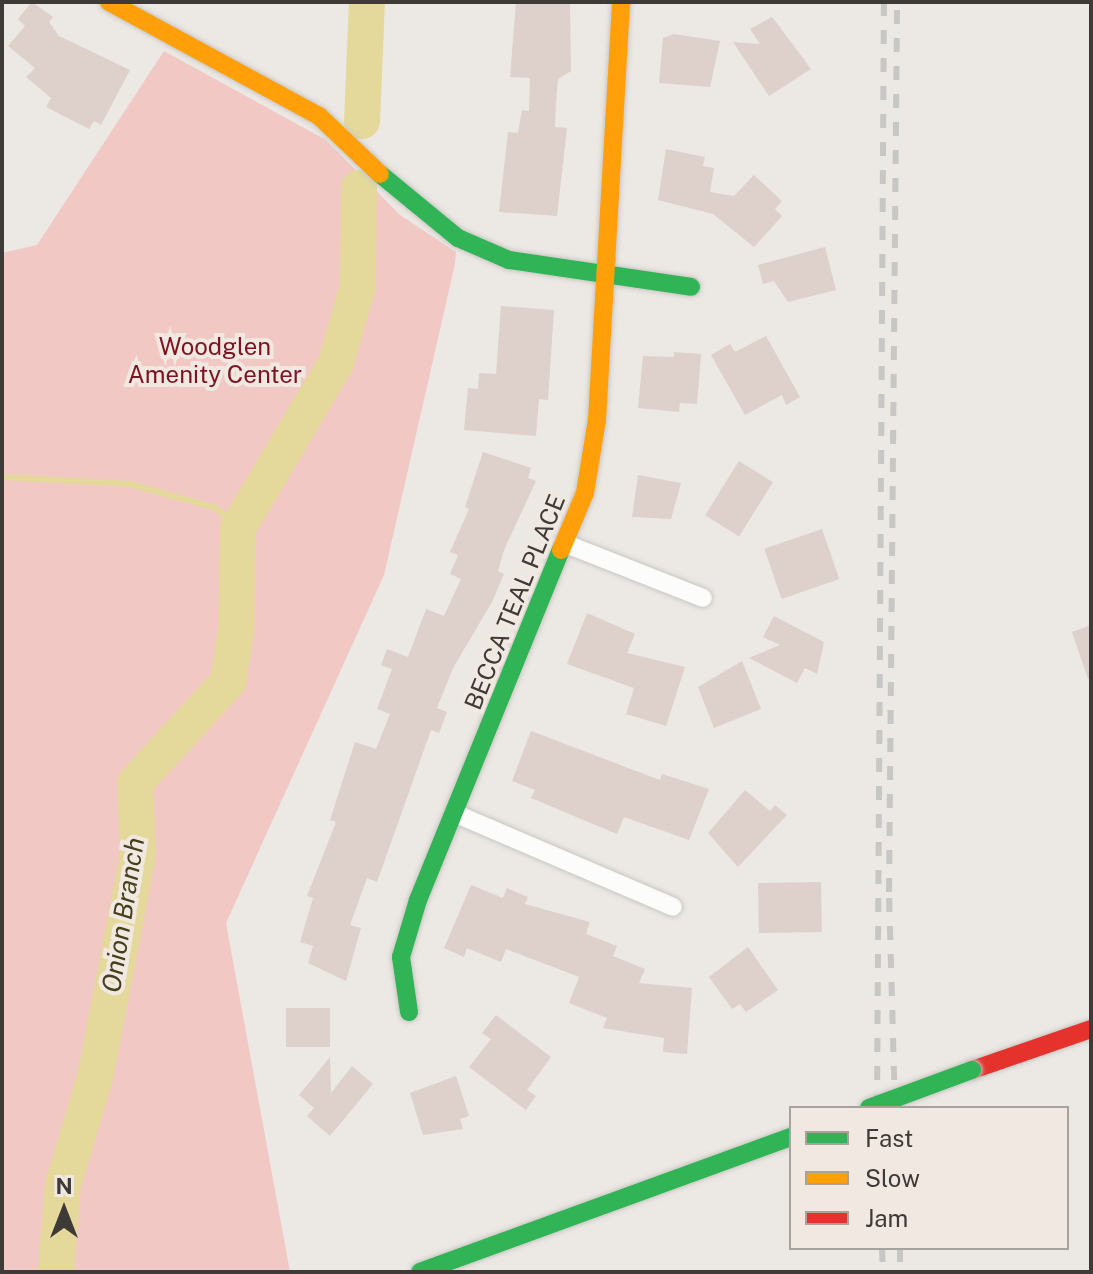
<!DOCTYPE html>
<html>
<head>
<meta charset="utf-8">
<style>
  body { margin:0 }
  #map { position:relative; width:1093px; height:1274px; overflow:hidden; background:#ece8e4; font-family:"Public Sans",sans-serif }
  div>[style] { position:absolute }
  .green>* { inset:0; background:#f2c8c5 }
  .stream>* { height:6px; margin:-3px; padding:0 3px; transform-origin:3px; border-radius:3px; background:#e4d99b }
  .river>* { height:36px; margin:-18px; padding:0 18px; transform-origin:18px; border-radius:18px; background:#e4d99b }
  .building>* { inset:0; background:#ded0ca; transform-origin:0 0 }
  .roads { filter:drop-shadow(0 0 2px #c9c6c3) drop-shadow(0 0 2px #c9c6c3) }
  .street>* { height:18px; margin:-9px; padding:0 9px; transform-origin:9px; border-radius:9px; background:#fcfcfb }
  .fast>* { height:18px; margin:-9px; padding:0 9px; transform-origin:9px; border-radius:9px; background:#30b455 }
  .slow>* { height:18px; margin:-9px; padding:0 9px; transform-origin:9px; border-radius:9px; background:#ff9f0a }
  .jam>* { height:18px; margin:-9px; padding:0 9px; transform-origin:9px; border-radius:9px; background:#e5322d }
  .rail>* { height:6px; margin-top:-3px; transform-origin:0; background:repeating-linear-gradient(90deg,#c7c7c5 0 14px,transparent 0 28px) }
  .bridges { filter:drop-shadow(0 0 2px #c9c6c3) drop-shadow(0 0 2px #c9c6c3) }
  .fast-bridge>* { height:18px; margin:-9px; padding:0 9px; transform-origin:9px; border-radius:9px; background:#30b455 }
  span { translate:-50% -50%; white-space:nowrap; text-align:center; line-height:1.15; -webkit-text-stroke:8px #f0e8e1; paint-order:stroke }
  .park-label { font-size:24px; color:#7d1421 }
  .street-label { font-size:24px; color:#3d3a37 }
  .water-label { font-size:26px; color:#45401b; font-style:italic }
  .frame { position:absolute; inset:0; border:4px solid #3d3a37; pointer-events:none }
  .legend { position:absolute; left:789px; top:1106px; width:280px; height:144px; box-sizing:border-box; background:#f0e8e1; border:2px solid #a8a29d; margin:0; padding:10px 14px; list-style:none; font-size:24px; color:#3d3a37 }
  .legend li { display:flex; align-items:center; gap:16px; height:40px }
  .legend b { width:40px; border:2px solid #a8a29d }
  .north { position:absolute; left:24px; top:1170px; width:80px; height:80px; -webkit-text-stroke:6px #f0e8e1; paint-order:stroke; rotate:0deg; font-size:22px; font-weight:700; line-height:32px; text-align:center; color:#3d3a37 }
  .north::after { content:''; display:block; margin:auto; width:28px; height:36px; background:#3d3a37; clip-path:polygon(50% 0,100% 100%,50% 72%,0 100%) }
</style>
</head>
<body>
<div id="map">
  <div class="green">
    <i style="clip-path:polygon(164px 51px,326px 140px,400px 215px,456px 252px,455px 264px,384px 575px,226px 923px,290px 1272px,2px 1272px,2px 253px,37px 245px)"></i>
  </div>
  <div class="stream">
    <i style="left:2px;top:477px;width:128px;rotate:3.1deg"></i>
    <i style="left:130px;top:484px;width:89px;rotate:15.6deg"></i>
    <i style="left:216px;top:508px;width:30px;rotate:42deg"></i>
  </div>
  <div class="river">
    <i style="left:362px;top:121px;width:119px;rotate:-87.6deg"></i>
    <i style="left:56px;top:1272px;width:87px;rotate:-85.4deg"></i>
    <i style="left:63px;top:1185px;width:112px;rotate:-73.3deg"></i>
    <i style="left:95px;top:1078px;width:228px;rotate:-79.1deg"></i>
    <i style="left:138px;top:854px;width:71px;rotate:-92.4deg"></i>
    <i style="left:135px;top:783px;width:137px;rotate:-47.4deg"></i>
    <i style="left:228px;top:682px;width:51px;rotate:-80.9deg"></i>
    <i style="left:236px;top:632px;width:104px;rotate:-88.9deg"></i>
    <i style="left:238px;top:528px;width:192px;rotate:-59.3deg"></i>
    <i style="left:336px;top:363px;width:81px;rotate:-74.2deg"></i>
    <i style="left:358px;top:285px;width:97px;rotate:-89.4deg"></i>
  </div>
  <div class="building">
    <i style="clip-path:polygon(32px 2px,53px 17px,49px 22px,59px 36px,130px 70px,101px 125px,94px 121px,89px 129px,46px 107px,51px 98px,26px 77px,35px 68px,8px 46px,25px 26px,18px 19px)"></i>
    <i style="clip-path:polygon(516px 2px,570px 2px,571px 71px,558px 79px,556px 103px,555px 127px,567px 128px,557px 216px,499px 212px,508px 132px,518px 133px,522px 110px,529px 111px,530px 78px,510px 77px)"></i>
    <i style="clip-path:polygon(772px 17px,811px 69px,769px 96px,733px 42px,760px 44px,750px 29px)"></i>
    <i style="clip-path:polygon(674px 34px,720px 41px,710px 87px,659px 83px,663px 38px)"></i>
    <i style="clip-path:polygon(666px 149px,705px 157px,703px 166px,714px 168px,710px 192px,734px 196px,754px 175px,782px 201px,775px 209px,782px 216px,754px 247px,713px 214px,658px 200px)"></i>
    <i style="clip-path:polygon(825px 247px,836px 290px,788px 302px,774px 281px,763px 284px,758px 265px)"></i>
    <i style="clip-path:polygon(501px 306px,554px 310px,548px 400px,539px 399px,536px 436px,464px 430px,468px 388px,478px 389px,479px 373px,496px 374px)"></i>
    <i style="clip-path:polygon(766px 336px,800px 397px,786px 405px,782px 395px,745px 415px,711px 355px,730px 344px,735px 352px)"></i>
    <i style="clip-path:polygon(674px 352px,701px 354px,697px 404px,680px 403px,679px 412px,638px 408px,643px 356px,674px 357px)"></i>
    <i style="clip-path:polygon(483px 452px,531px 468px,528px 478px,536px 481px,504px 550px,498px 571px,504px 574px,492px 602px,453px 668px,437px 708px,447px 712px,439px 733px,431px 730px,377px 882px,367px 878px,350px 925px,361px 928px,346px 981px,308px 963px,313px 946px,300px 942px,313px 898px,307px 896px,336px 822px,330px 820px,355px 742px,376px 749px,390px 714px,377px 709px,392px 669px,381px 665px,387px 649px,408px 657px,426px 609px,444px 616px,461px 579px,450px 574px,458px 555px,450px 552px,469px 509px,465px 507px)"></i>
    <i style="left:739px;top:461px;width:40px;height:64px;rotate:32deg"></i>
    <i style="clip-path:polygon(638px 475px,681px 483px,671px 519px,632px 517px)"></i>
    <i style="left:822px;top:529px;width:53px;height:61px;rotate:71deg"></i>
    <i style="clip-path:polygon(587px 613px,635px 634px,627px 653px,685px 667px,666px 726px,626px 714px,634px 688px,567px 664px)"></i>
    <i style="clip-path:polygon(774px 616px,824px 642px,817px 674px,805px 668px,797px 683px,749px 658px,780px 645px,763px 637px)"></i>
    <i style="clip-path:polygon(1091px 625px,1091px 678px,1088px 679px,1072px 632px)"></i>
    <i style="clip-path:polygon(742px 661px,761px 709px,714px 728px,698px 687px)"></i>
    <i style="clip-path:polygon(531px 731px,660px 780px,662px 774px,709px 789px,689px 840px,624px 817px,617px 834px,531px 798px,535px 790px,512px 781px)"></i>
    <i style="clip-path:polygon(745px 790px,770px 811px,775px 805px,787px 815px,738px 867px,708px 833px)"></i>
    <i style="left:821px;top:882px;width:50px;height:63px;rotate:89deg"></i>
    <i style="clip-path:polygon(471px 885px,503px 898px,507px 888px,528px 897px,525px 904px,590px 922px,586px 934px,617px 946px,613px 956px,645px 969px,639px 983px,692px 988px,687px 1054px,663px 1052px,664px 1038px,603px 1028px,607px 1018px,569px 1003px,579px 977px,506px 949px,501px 962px,467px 948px,464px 957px,444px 948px)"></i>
    <i style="clip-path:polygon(748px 947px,778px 990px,746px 1012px,740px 1004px,732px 1009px,709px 977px)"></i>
    <i style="left:286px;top:1008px;width:44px;height:39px"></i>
    <i style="clip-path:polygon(496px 1015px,551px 1057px,527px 1090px,536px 1096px,526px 1110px,469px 1067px,491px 1039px,482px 1033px)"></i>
    <i style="clip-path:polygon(330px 1057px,331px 1093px,352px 1066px,373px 1084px,330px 1136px,307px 1116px,314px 1108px,299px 1095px)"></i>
    <i style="clip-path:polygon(456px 1076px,469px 1116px,460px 1119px,463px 1129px,423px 1135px,410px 1093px)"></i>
  </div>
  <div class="roads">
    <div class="street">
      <i style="left:566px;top:544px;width:147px;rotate:21.5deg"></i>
      <i style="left:454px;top:813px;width:238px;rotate:23.2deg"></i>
    </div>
    <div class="fast">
      <i style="left:380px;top:174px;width:101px;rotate:39.4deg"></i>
      <i style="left:458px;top:238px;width:56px;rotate:23.3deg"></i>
      <i style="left:509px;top:260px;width:184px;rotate:8.4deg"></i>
      <i style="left:409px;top:1012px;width:56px;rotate:-98.3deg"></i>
      <i style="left:401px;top:957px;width:59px;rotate:-73.4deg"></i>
      <i style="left:418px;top:900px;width:378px;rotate:-67.8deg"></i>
      <i style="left:420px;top:1272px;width:395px;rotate:-20deg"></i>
    </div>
    <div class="slow">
      <i style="left:109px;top:2px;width:239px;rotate:28.5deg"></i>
      <i style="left:319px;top:116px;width:84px;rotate:43.6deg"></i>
      <i style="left:561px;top:550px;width:62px;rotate:-67.2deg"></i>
      <i style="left:585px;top:493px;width:74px;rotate:-80.7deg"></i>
      <i style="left:597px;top:420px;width:419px;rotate:-86.7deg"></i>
    </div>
    <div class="jam">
      <i style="left:972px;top:1070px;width:126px;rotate:-19deg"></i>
    </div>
  </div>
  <div class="rail">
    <i style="left:877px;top:1108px;width:1106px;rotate:-89.64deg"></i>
    <i style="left:895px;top:1108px;width:216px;rotate:-91.6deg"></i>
    <i style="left:889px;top:892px;width:890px;rotate:-89.48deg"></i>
    <i style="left:882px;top:1248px;width:24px;rotate:88deg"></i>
    <i style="left:900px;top:1248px;width:24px;rotate:90deg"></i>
  </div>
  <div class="bridges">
    <div class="fast-bridge">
      <i style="left:869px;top:1108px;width:110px;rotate:-20.3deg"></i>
    </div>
  </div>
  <div class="park-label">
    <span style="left:215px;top:361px">Woodglen<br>Amenity Center</span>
  </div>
  <div class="street-label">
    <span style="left:515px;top:602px;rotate:-68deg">BECCA TEAL PLACE</span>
  </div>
  <div class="water-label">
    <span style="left:123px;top:915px;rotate:-81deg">Onion Branch</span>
  </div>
  <div class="frame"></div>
  <ul class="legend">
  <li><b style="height:10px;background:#30b455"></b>Fast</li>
  <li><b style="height:10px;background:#ff9f0a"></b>Slow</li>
  <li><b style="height:10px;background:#e5322d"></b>Jam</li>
  </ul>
  <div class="north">N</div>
</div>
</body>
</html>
